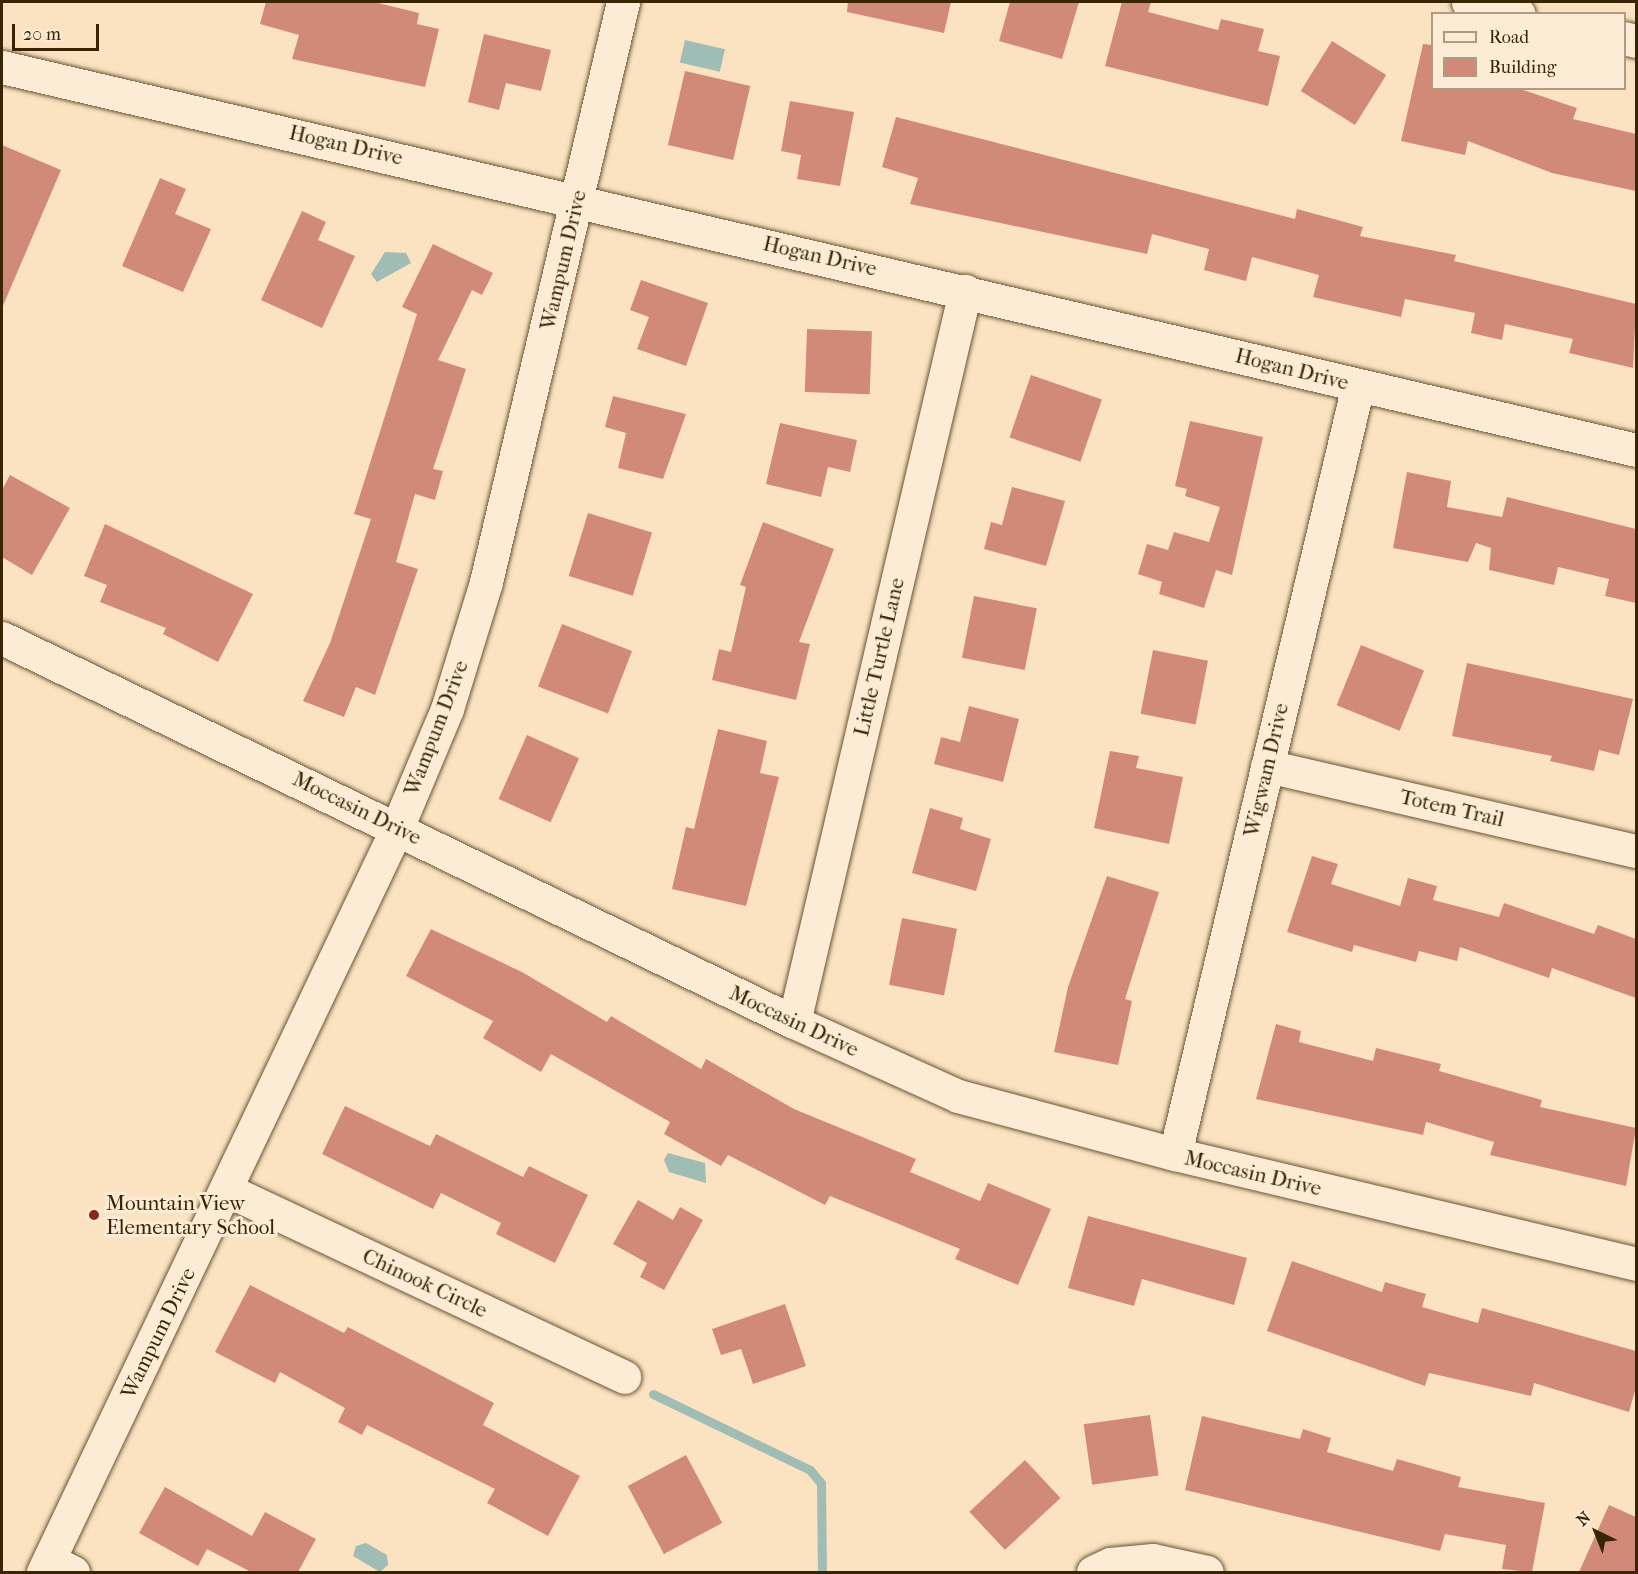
<!DOCTYPE html>
<html>
<head>
<meta charset="utf-8">
<style>
  body { margin:0 }
  #map { position:relative; width:1638px; height:1574px; overflow:hidden; background:#fbe2c0; font-family:"IM FELL French Canon",serif }
  div>[style] { position:absolute }
  .water>* { inset:0; background:#9fbdb5; transform-origin:0 0 }
  .stream>* { height:9px; margin:-4.5px; padding:0 4.5px; transform-origin:4.5px; border-radius:4.5px; background:#9fbdb5 }
  .building>* { inset:0; background:#d28a78; transform-origin:0 0 }
  .roads { filter:drop-shadow(0 0 2px #6a5434) drop-shadow(0 0 2px #6a5434) }
  .minor>* { height:33px; margin:-16.5px; padding:0 16.5px; transform-origin:16.5px; border-radius:16.5px; background:#fcecd6 }
  .dots>* { width:16px; height:16px; translate:-50% -50%; box-sizing:border-box; border:3px solid #fcecd6; border-radius:50% }
  span { translate:-50% -50%; white-space:nowrap; text-align:center; line-height:1.15; -webkit-text-stroke:6px #fcecd6; paint-order:stroke }
  .street-label { font-size:21px; color:#392405 }
  .poi-label { font-size:21px; color:#392405 }
  .left { translate:0 -50%; text-align:left }
  .frame { position:absolute; inset:0; border:3px solid #392405; pointer-events:none }
  .legend { position:absolute; left:1431px; top:12px; width:195px; height:78px; box-sizing:border-box; background:#fcecd6; border:2px solid #ae9c82; margin:0; padding:8px 10px; list-style:none; font-size:18px; color:#392405 }
  .legend li { display:flex; align-items:center; gap:12px; height:30px }
  .legend b { width:30px; border:2px solid #ae9c82 }
  .north { position:absolute; left:1566px; top:1502px; width:60px; height:60px; -webkit-text-stroke:4px #fcecd6; paint-order:stroke; rotate:317deg; font-size:16px; font-weight:700; line-height:24px; text-align:center; color:#392405 }
  .north::after { content:''; display:block; margin:auto; width:21px; height:27px; background:#392405; clip-path:polygon(50% 0,100% 100%,50% 72%,0 100%) }
  .scale { position:absolute; left:12px; top:24px; width:87px; height:27px; box-sizing:border-box; border:3px solid #392405; border-top:0; padding-left:8px; font-size:18px; line-height:21px; white-space:nowrap; color:#392405; -webkit-text-stroke:4px #fcecd6; paint-order:stroke }
</style>
</head>
<body>
<div id="map">
  <div class="water">
    <i style="left:685px;top:40px;width:41px;height:23px;rotate:13deg"></i>
    <i style="clip-path:polygon(385px 252px,406px 253px,411px 263px,377px 282px,371px 274px)"></i>
    <i style="clip-path:polygon(668px 1153px,705px 1163px,706px 1183px,669px 1172px,664px 1160px)"></i>
    <i style="clip-path:polygon(366px 1543px,387px 1555px,388px 1565px,380px 1572px,353px 1556px,356px 1546px)"></i>
  </div>
  <div class="stream">
    <i style="left:653px;top:1394px;width:174px;rotate:25.8deg"></i>
    <i style="left:810px;top:1470px;width:17px;rotate:50deg"></i>
    <i style="left:821px;top:1483px;width:89px;rotate:89.4deg"></i>
  </div>
  <div class="building">
    <i style="clip-path:polygon(266px 2px,374px 2px,419px 13px,417px 24px,439px 29px,425px 87px,292px 59px,299px 35px,260px 24px)"></i>
    <i style="clip-path:polygon(848px 2px,951px 2px,944px 33px,847px 12px)"></i>
    <i style="clip-path:polygon(1010px 2px,1079px 2px,1062px 59px,999px 41px)"></i>
    <i style="clip-path:polygon(1122px 2px,1151px 2px,1148px 12px,1218px 30px,1221px 19px,1264px 29px,1258px 51px,1280px 56px,1268px 106px,1105px 66px)"></i>
    <i style="clip-path:polygon(484px 34px,551px 50px,541px 91px,506px 83px,499px 110px,468px 102px)"></i>
    <i style="left:1332px;top:41px;width:64px;height:59px;rotate:32deg"></i>
    <i style="clip-path:polygon(1423px 44px,1432px 45px,1432px 88px,1517px 88px,1577px 108px,1573px 119px,1636px 134px,1636px 191px,1552px 173px,1468px 141px,1465px 155px,1401px 141px)"></i>
    <i style="left:685px;top:71px;width:67px;height:76px;rotate:13deg"></i>
    <i style="clip-path:polygon(790px 101px,854px 112px,840px 186px,797px 179px,801px 155px,781px 151px)"></i>
    <i style="clip-path:polygon(896px 117px,1295px 219px,1297px 209px,1363px 227px,1360px 236px,1456px 255px,1454px 261px,1636px 304px,1633px 368px,1569px 353px,1573px 339px,1505px 324px,1502px 340px,1471px 333px,1475px 313px,1405px 299px,1401px 317px,1313px 297px,1319px 275px,1252px 257px,1246px 281px,1204px 270px,1209px 249px,1152px 234px,1147px 254px,910px 204px,918px 178px,882px 167px)"></i>
    <i style="clip-path:polygon(2px 145px,61px 170px,2px 308px)"></i>
    <i style="clip-path:polygon(160px 178px,186px 189px,175px 214px,211px 229px,183px 292px,122px 266px)"></i>
    <i style="clip-path:polygon(302px 211px,326px 222px,318px 240px,355px 256px,322px 328px,261px 300px)"></i>
    <i style="clip-path:polygon(433px 244px,493px 273px,482px 295px,472px 290px,438px 360px,466px 369px,433px 469px,443px 471px,435px 500px,415px 494px,396px 562px,418px 569px,375px 695px,356px 687px,344px 717px,303px 701px,330px 643px,371px 519px,354px 514px,417px 314px,402px 307px)"></i>
    <i style="clip-path:polygon(641px 280px,708px 303px,686px 366px,637px 349px,649px 317px,630px 310px)"></i>
    <i style="left:807px;top:329px;width:65px;height:63px;rotate:2deg"></i>
    <i style="left:1031px;top:375px;width:75px;height:66px;rotate:19deg"></i>
    <i style="clip-path:polygon(613px 396px,686px 414px,663px 479px,618px 468px,626px 433px,605px 427px)"></i>
    <i style="clip-path:polygon(1190px 421px,1263px 437px,1232px 575px,1216px 570px,1204px 608px,1159px 594px,1162px 582px,1138px 574px,1147px 544px,1168px 550px,1174px 532px,1209px 542px,1220px 507px,1185px 496px,1187px 489px,1175px 486px)"></i>
    <i style="clip-path:polygon(780px 423px,857px 440px,850px 472px,828px 467px,821px 497px,766px 484px)"></i>
    <i style="clip-path:polygon(1407px 472px,1451px 481px,1447px 507px,1502px 517px,1507px 497px,1636px 529px,1636px 603px,1605px 596px,1609px 579px,1558px 567px,1554px 585px,1489px 570px,1491px 548px,1476px 543px,1468px 562px,1393px 548px)"></i>
    <i style="clip-path:polygon(10px 475px,70px 508px,32px 575px,2px 557px,2px 490px)"></i>
    <i style="clip-path:polygon(1012px 487px,1065px 501px,1046px 566px,984px 549px,991px 522px,1002px 525px)"></i>
    <i style="left:588px;top:513px;width:67px;height:66px;rotate:17deg"></i>
    <i style="clip-path:polygon(763px 522px,834px 549px,799px 642px,810px 644px,796px 700px,712px 680px,719px 649px,731px 652px,746px 587px,740px 585px)"></i>
    <i style="clip-path:polygon(105px 524px,253px 594px,218px 662px,163px 634px,166px 628px,100px 602px,107px 585px,84px 576px)"></i>
    <i style="left:974px;top:596px;width:64px;height:63px;rotate:11deg"></i>
    <i style="left:562px;top:624px;width:75px;height:67px;rotate:21deg"></i>
    <i style="left:1361px;top:645px;width:68px;height:65px;rotate:22deg"></i>
    <i style="left:1153px;top:650px;width:56px;height:65px;rotate:11deg"></i>
    <i style="clip-path:polygon(1467px 663px,1633px 699px,1619px 755px,1599px 750px,1594px 771px,1550px 761px,1552px 756px,1452px 736px)"></i>
    <i style="clip-path:polygon(969px 706px,1019px 719px,1003px 782px,934px 764px,941px 737px,960px 742px)"></i>
    <i style="clip-path:polygon(718px 729px,767px 741px,760px 773px,779px 777px,746px 906px,672px 889px,686px 827px,694px 829px)"></i>
    <i style="left:527px;top:735px;width:57px;height:70px;rotate:24deg"></i>
    <i style="clip-path:polygon(1110px 751px,1139px 756px,1136px 768px,1183px 777px,1169px 844px,1094px 828px)"></i>
    <i style="clip-path:polygon(930px 808px,963px 818px,960px 829px,991px 839px,976px 891px,912px 873px)"></i>
    <i style="clip-path:polygon(1312px 856px,1338px 864px,1331px 884px,1400px 906px,1408px 878px,1437px 886px,1433px 900px,1499px 917px,1504px 903px,1594px 934px,1598px 925px,1636px 939px,1636px 998px,1552px 968px,1549px 978px,1460px 947px,1457px 961px,1419px 951px,1416px 962px,1354px 945px,1352px 952px,1287px 932px)"></i>
    <i style="clip-path:polygon(1107px 876px,1159px 892px,1125px 999px,1132px 1001px,1118px 1065px,1054px 1052px,1068px 987px)"></i>
    <i style="left:902px;top:918px;width:56px;height:68px;rotate:11deg"></i>
    <i style="clip-path:polygon(431px 929px,522px 972px,607px 1022px,611px 1016px,701px 1069px,706px 1059px,794px 1109px,916px 1159px,910px 1172px,980px 1201px,988px 1183px,1051px 1209px,1018px 1285px,955px 1259px,960px 1249px,830px 1196px,825px 1205px,728px 1155px,721px 1166px,664px 1134px,670px 1122px,551px 1054px,541px 1072px,483px 1038px,493px 1021px,406px 976px)"></i>
    <i style="clip-path:polygon(1276px 1024px,1301px 1031px,1299px 1042px,1373px 1061px,1376px 1048px,1441px 1064px,1439px 1071px,1542px 1100px,1540px 1107px,1636px 1128px,1626px 1186px,1490px 1155px,1494px 1142px,1426px 1122px,1423px 1135px,1256px 1099px)"></i>
    <i style="clip-path:polygon(345px 1106px,430px 1146px,436px 1134px,523px 1177px,529px 1166px,588px 1195px,555px 1263px,496px 1234px,501px 1223px,441px 1193px,433px 1209px,322px 1154px)"></i>
    <i style="clip-path:polygon(638px 1200px,673px 1220px,680px 1207px,703px 1220px,664px 1290px,640px 1277px,647px 1263px,613px 1244px)"></i>
    <i style="clip-path:polygon(1088px 1216px,1247px 1258px,1234px 1305px,1142px 1279px,1134px 1306px,1068px 1288px)"></i>
    <i style="clip-path:polygon(1292px 1261px,1382px 1292px,1385px 1282px,1426px 1294px,1422px 1307px,1478px 1323px,1482px 1308px,1636px 1351px,1636px 1387px,1629px 1412px,1534px 1383px,1531px 1396px,1429px 1373px,1425px 1386px,1267px 1331px)"></i>
    <i style="clip-path:polygon(250px 1285px,344px 1333px,348px 1327px,494px 1403px,483px 1425px,580px 1476px,548px 1536px,487px 1503px,495px 1489px,367px 1425px,362px 1435px,338px 1422px,345px 1408px,280px 1372px,275px 1383px,215px 1352px)"></i>
    <i style="clip-path:polygon(785px 1304px,806px 1366px,753px 1384px,741px 1349px,721px 1355px,712px 1329px)"></i>
    <i style="left:1150px;top:1415px;width:61px;height:67px;rotate:82deg"></i>
    <i style="clip-path:polygon(1202px 1416px,1300px 1439px,1303px 1429px,1331px 1438px,1327px 1452px,1393px 1471px,1397px 1459px,1461px 1477px,1458px 1487px,1545px 1503px,1532px 1572px,1502px 1569px,1506px 1545px,1445px 1534px,1440px 1551px,1185px 1490px)"></i>
    <i style="left:686px;top:1455px;width:77px;height:66px;rotate:62deg"></i>
    <i style="left:1025px;top:1460px;width:52px;height:76px;rotate:47deg"></i>
    <i style="clip-path:polygon(165px 1487px,252px 1536px,265px 1512px,316px 1539px,298px 1572px,251px 1572px,207px 1549px,198px 1566px,139px 1533px)"></i>
    <i style="clip-path:polygon(1609px 1505px,1636px 1517px,1636px 1572px,1579px 1572px)"></i>
  </div>
  <div class="roads">
    <div class="minor">
      <i style="left:1468px;top:2px;width:52px;rotate:13.2deg"></i>
      <i style="left:1624px;top:38px;width:12px;rotate:14deg"></i>
      <i style="left:2px;top:67px;width:1678px;rotate:13.19deg"></i>
      <i style="left:2px;top:638px;width:880px;rotate:25.87deg"></i>
      <i style="left:794px;top:1022px;width:180px;rotate:24.3deg"></i>
      <i style="left:958px;top:1096px;width:225px;rotate:15deg"></i>
      <i style="left:1175px;top:1154px;width:474px;rotate:13.4deg"></i>
      <i style="left:1267px;top:766px;width:379px;rotate:13deg"></i>
      <i style="left:794px;top:1022px;width:751px;rotate:-76.83deg"></i>
      <i style="left:1175px;top:1154px;width:790px;rotate:-76.61deg"></i>
      <i style="left:227px;top:1190px;width:439px;rotate:25.2deg"></i>
      <i style="left:49px;top:1560px;width:27px;rotate:27deg"></i>
      <i style="left:43px;top:1572px;width:824px;rotate:-64.55deg"></i>
      <i style="left:397px;top:828px;width:129px;rotate:-67.2deg"></i>
      <i style="left:447px;top:709px;width:133px;rotate:-72.9deg"></i>
      <i style="left:486px;top:582px;width:596px;rotate:-76.71deg"></i>
      <i style="left:1093px;top:1572px;width:19px;rotate:-25deg"></i>
      <i style="left:1110px;top:1564px;width:43px;rotate:-5.3deg"></i>
      <i style="left:1153px;top:1560px;width:55px;rotate:12.5deg"></i>
    </div>
  </div>
  <div class="dots">
    <i style="left:94px;top:1215px;background:#8f2418"></i>
  </div>
  <div class="street-label">
    <span style="left:346px;top:145px;rotate:13deg">Hogan Drive</span>
    <span style="left:820px;top:256px;rotate:13deg">Hogan Drive</span>
    <span style="left:563px;top:260px;rotate:-77deg">Wampum Drive</span>
    <span style="left:1292px;top:369px;rotate:14deg">Hogan Drive</span>
    <span style="left:879px;top:657px;rotate:-77deg">Little Turtle Lane</span>
    <span style="left:436px;top:728px;rotate:-69deg">Wampum Drive</span>
    <span style="left:1266px;top:770px;rotate:-77deg">Wigwam Drive</span>
    <span style="left:357px;top:808px;rotate:26deg">Moccasin Drive</span>
    <span style="left:1452px;top:808px;rotate:13deg">Totem Trail</span>
    <span style="left:794px;top:1021px;rotate:25deg">Moccasin Drive</span>
    <span style="left:1253px;top:1173px;rotate:13deg">Moccasin Drive</span>
    <span style="left:425px;top:1283px;rotate:25deg">Chinook Circle</span>
    <span style="left:158px;top:1333px;rotate:-64deg">Wampum Drive</span>
  </div>
  <div class="poi-label">
    <span class="left" style="left:106px;top:1215px">Mountain View<br>Elementary School</span>
  </div>
  <div class="frame"></div>
  <ul class="legend">
  <li><b style="height:8px;background:#fcecd6"></b>Road</li>
  <li><b style="height:16px;background:#d28a78"></b>Building</li>
  </ul>
  <div class="north">N</div>
  <div class="scale">20 m</div>
</div>
</body>
</html>
